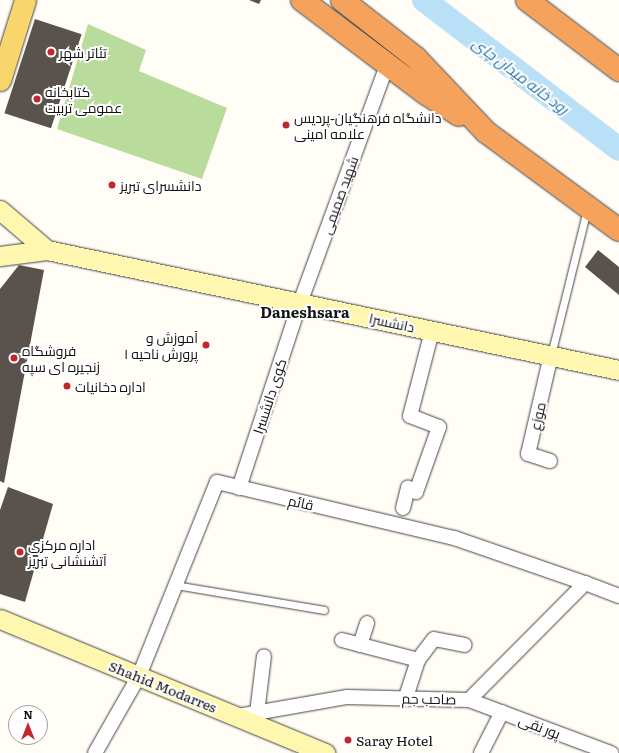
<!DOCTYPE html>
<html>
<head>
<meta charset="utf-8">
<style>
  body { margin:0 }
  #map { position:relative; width:619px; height:753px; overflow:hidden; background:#fffdf5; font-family:Literata,Cairo,serif }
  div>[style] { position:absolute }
  .forest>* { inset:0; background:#b9dc9c }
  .river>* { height:24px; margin:-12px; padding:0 12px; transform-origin:12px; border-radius:12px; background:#b9e0f7 }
  .building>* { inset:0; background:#5a524d; transform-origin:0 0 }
  .roads { filter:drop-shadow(0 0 1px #444) drop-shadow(0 0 1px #444) }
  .lane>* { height:7px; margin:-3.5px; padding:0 3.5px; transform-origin:3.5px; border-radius:3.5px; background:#fff }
  .street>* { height:14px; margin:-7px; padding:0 7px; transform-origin:7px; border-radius:7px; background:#fff }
  .secondary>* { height:19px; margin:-9.5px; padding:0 9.5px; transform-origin:9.5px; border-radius:9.5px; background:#fff6b0 }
  .primary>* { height:21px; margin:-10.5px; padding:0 10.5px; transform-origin:10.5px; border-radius:10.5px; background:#f9d66b }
  .highway>* { height:22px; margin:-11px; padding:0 11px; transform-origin:11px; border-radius:11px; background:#f5a25d }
  .dots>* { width:11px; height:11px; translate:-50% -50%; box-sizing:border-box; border:2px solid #fff; border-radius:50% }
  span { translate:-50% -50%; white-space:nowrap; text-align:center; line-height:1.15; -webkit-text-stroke:4px #fff; paint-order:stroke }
  .poi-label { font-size:14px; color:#111 }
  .left { translate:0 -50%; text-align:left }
  .right { translate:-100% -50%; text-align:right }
  .street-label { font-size:14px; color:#111 }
  .water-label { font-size:15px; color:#1768a6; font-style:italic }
  .neighbourhood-label { font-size:15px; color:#111; font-weight:700 }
  .north { position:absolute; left:8px; top:705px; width:40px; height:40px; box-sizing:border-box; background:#fff; border:1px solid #a0a0a0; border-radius:50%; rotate:0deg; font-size:11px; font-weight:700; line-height:16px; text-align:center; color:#111 }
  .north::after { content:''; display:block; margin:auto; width:14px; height:18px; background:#c4262e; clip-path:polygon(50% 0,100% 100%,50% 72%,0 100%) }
</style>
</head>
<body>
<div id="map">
  <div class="forest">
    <i style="clip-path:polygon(88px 24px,146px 50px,139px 71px,227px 108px,202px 179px,57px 129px)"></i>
  </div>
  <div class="river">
    <i style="left:424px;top:0;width:245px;rotate:37.4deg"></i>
  </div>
  <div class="building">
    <i style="clip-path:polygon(249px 0,261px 0,259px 4px)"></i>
    <i style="left:35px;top:19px;width:49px;height:99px;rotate:18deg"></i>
    <i style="clip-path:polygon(598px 250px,619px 267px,619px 295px,585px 267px)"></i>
    <i style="clip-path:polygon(19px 265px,44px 270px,4px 483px,0 481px,0 289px)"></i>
    <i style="clip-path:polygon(8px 487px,53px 504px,25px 602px,0 594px,0 510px)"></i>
  </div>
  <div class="roads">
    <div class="lane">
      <i style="left:551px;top:355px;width:149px;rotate:-76.1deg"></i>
      <i style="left:175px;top:585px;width:151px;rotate:9.5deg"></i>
    </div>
    <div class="street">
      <i style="left:550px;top:461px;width:23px;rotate:-162deg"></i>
      <i style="left:528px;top:454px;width:102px;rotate:-76.9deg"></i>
      <i style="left:239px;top:488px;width:195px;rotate:-71.8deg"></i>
      <i style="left:300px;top:303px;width:253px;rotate:-69.9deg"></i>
      <i style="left:403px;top:508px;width:21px;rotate:-76deg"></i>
      <i style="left:408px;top:488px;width:9px;rotate:27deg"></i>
      <i style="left:416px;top:492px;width:69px;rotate:-70.5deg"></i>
      <i style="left:439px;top:427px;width:31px;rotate:-159deg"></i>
      <i style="left:410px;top:416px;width:88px;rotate:-75.5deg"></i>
      <i style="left:342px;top:640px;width:79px;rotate:14.7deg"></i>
      <i style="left:360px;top:645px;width:23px;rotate:-72deg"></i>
      <i style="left:406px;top:697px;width:39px;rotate:-72deg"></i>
      <i style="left:418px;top:660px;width:26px;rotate:-53deg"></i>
      <i style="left:434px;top:639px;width:31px;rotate:11deg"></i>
      <i style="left:469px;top:700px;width:152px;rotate:20.5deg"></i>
      <i style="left:257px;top:713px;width:57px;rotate:-83deg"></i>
      <i style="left:238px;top:716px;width:111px;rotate:-9.9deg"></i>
      <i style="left:347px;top:697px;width:122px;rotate:1.4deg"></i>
      <i style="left:469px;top:700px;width:165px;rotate:-45.2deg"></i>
      <i style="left:585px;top:583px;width:36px;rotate:21deg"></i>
      <i style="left:95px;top:753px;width:89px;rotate:-60.3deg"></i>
      <i style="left:139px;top:676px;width:209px;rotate:-68.1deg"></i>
      <i style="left:217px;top:482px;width:244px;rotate:13.3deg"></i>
      <i style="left:454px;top:538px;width:139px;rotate:19deg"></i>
      <i style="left:481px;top:753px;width:46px;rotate:-62.9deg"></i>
    </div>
    <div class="secondary">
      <i style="left:0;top:210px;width:62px;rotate:40.4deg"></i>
      <i style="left:0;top:256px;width:47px;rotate:-7.3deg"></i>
      <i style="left:47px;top:250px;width:584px;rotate:11.85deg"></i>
      <i style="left:0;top:619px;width:352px;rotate:22.4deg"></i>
    </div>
    <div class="primary">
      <i style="left:0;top:80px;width:84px;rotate:-72.6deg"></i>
    </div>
    <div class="highway">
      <i style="left:302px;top:0;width:154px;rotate:37.1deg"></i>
      <i style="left:425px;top:93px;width:40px;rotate:32.9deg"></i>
      <i style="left:342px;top:0;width:94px;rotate:38.1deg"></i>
      <i style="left:416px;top:58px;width:102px;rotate:46.6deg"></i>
      <i style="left:486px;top:132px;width:165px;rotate:36.4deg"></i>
      <i style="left:527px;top:0;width:116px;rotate:37.3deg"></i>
    </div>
  </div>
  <div class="dots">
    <i style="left:51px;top:52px;background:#c4262e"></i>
    <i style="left:37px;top:99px;background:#c4262e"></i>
    <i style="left:286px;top:125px;background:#c4262e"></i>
    <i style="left:112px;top:185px;background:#c4262e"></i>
    <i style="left:206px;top:345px;background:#c4262e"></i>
    <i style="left:14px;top:358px;background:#c4262e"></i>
    <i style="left:67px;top:386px;background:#c4262e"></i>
    <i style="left:20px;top:552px;background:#c4262e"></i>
    <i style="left:348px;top:740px;background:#c4262e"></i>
  </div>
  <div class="poi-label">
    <span class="left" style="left:59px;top:52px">تئاتر شهر</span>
    <span class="left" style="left:45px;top:99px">کتابخانه<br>عمومی تربیت</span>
    <span class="left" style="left:294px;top:125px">دانشگاه فرهنگیان-پردیس<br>علامه امینی</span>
    <span class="left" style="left:120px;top:185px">دانشسرای تبریز</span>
    <span class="right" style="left:198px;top:345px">آموزش و<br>پرورش ناحیه ۱</span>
    <span class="left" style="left:22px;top:358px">فروشگاه<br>زنجیره ای سپه</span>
    <span class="left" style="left:75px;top:386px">اداره دخانیات</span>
    <span class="left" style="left:28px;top:552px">اداره مرکزی<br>آتشنشانی تبریز</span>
    <span class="left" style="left:356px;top:740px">Saray Hotel</span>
  </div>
  <div class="street-label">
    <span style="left:339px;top:195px;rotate:-70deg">شهید صمیمی</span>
    <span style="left:392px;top:322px;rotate:12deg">دانشسرا</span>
    <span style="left:269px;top:396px;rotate:-72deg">کوی دانشسرا</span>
    <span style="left:537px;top:416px;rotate:-77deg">موزع</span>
    <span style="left:301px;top:502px;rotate:12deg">قائم</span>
    <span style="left:163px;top:686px;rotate:22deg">Shahid Modarres</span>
    <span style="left:429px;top:698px;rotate:1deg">صاحب جم</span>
    <span style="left:540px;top:726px;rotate:21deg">پور نقی</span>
  </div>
  <div class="water-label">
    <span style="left:521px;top:75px;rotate:37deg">رود خانه میدان چای</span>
  </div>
  <div class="neighbourhood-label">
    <span style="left:305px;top:312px">Daneshsara</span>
  </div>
  <div class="north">N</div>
</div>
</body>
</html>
